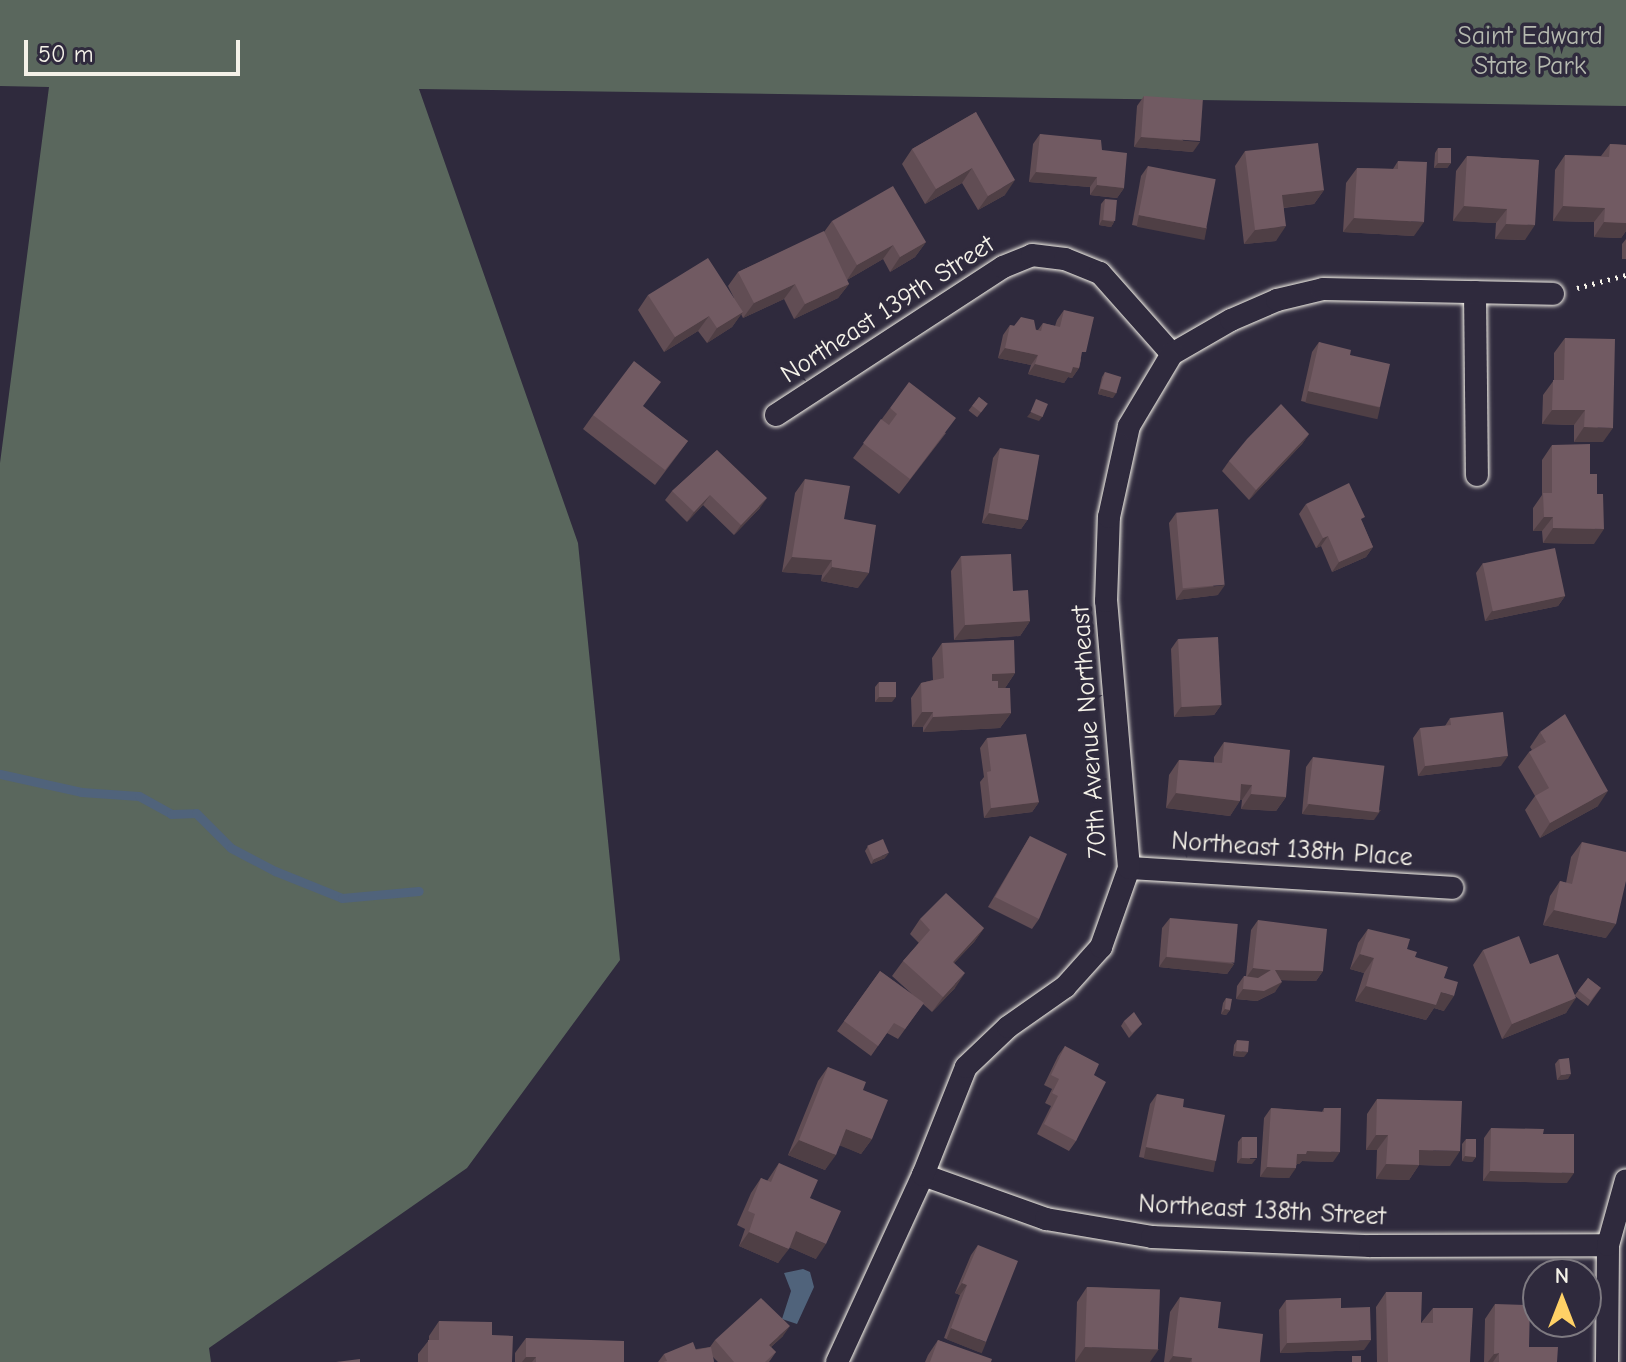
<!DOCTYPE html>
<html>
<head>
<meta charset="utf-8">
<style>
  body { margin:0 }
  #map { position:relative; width:1626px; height:1362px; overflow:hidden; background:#2f2a3d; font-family:"Comic Neue",sans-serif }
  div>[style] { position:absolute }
  .green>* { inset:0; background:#5a675d }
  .water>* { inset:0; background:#50637b }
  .stream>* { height:9px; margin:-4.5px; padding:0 4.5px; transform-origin:4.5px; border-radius:4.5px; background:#50637b }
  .path>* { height:5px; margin-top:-2.5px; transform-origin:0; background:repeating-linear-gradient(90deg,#f4f1e8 0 2px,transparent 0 8px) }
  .roads { filter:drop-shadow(0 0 2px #f4f1e8) drop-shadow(0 0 2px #f4f1e8) }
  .minor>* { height:22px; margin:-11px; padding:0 11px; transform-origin:11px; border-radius:11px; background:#2f2a3d }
  .wall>* { inset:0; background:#614d54; transform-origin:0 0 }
  .shaded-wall>* { inset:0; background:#4f3f45; transform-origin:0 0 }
  .building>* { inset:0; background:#715a62; transform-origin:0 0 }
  span { translate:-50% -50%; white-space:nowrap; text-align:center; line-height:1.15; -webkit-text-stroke:7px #2f2a3d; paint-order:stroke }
  .park-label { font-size:26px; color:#b6bab0 }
  .street-label { font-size:26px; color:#f4f1e8 }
  .north { position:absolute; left:1522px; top:1258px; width:80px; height:80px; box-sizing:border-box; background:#2f2a3d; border:2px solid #7e7a81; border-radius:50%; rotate:0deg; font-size:22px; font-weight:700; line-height:32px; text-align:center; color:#f4f1e8 }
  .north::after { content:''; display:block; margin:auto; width:28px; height:36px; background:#ffd166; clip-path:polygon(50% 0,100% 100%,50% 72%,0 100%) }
  .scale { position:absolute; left:24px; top:40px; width:216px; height:36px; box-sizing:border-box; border:4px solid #f4f1e8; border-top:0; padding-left:10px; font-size:24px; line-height:28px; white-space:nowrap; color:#f4f1e8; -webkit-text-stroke:6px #2f2a3d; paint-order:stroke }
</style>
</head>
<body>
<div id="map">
  <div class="green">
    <i style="clip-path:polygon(0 0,1626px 0,1626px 106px,419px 89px,578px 543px,620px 960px,467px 1168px,209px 1348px,211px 1362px,0 1362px,0 463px,49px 87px,0 86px)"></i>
  </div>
  <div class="water">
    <i style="clip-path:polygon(803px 1269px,810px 1272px,814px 1287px,797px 1324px,782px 1319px,791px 1291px,784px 1273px)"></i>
  </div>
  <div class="stream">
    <i style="left:0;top:774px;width:83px;rotate:12.5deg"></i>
    <i style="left:81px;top:792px;width:58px;rotate:3.9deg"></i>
    <i style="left:139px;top:796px;width:37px;rotate:29deg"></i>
    <i style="left:171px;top:814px;width:25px;rotate:-2deg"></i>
    <i style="left:196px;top:813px;width:49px;rotate:45deg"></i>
    <i style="left:231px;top:848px;width:50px;rotate:27.6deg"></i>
    <i style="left:275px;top:871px;width:72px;rotate:21.9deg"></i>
    <i style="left:342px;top:898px;width:77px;rotate:-5.2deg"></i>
  </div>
  <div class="path">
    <i style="left:1577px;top:288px;width:51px;rotate:-14.9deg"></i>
  </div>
  <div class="roads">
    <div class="minor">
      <i style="left:1475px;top:292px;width:183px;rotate:89.4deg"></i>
      <i style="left:776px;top:415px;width:271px;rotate:-33.1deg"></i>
      <i style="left:1003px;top:267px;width:31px;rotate:-22deg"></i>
      <i style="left:1032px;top:255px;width:33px;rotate:7deg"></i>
      <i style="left:1065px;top:259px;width:38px;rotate:22deg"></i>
      <i style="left:1100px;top:273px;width:108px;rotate:48.4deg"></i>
      <i style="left:1172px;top:354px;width:68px;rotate:-30deg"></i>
      <i style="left:1231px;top:320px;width:50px;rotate:-23.5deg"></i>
      <i style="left:1277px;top:300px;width:47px;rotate:-13.4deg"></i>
      <i style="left:1323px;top:289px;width:230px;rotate:1.2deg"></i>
      <i style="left:1129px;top:868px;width:324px;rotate:3.5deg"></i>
      <i style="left:923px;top:1175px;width:131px;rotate:19.7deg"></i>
      <i style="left:1046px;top:1219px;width:108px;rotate:9.6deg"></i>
      <i style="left:1152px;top:1237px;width:218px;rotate:2.4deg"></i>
      <i style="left:1370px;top:1246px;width:238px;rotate:-0.2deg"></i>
      <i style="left:837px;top:1362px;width:206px;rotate:-65.3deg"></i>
      <i style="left:923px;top:1175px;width:116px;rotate:-68.3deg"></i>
      <i style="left:966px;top:1067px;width:58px;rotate:-43.6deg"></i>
      <i style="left:1008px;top:1027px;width:70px;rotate:-35.1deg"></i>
      <i style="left:1065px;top:987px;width:54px;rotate:-48deg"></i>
      <i style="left:1101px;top:947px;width:84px;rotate:-70.5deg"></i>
      <i style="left:1129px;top:868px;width:268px;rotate:-94.9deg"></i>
      <i style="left:1106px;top:601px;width:84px;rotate:-88deg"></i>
      <i style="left:1109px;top:517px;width:93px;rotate:-77.6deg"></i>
      <i style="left:1129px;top:426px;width:84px;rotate:-59.2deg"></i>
      <i style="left:1607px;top:1362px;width:117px;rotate:-89.5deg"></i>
      <i style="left:1608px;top:1245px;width:67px;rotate:-74.5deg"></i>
    </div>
  </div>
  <div class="wall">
    <i style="clip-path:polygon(1144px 96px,1193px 152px,1134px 147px,1137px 106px)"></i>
    <i style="clip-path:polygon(976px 112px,1005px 195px,978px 210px,962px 183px,925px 204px,902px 164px,912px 149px)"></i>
    <i style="clip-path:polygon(1040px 134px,1102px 150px,1124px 188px,1117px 198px,1090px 195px,1090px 187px,1029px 182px,1033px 144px)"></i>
    <i style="clip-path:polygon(1610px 144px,1626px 145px,1626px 231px,1621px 238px,1594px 237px,1594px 222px,1553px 221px,1555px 170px,1565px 155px,1601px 156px)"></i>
    <i style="clip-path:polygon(1438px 148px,1451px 163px,1447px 168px,1434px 168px,1435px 153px)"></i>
    <i style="clip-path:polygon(1245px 151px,1324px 190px,1314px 204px,1284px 208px,1276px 241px,1244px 244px,1235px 166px)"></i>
    <i style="clip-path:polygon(1467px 156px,1539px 160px,1525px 240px,1495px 239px,1496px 223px,1453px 221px,1456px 171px)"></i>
    <i style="clip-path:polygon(1398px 161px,1414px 236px,1343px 232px,1346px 183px,1357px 168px,1393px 169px)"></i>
    <i style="clip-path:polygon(1148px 166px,1207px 228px,1200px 238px,1132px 225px,1141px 176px)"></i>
    <i style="clip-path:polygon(1105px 199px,1114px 222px,1111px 227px,1099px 225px,1101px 204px)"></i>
    <i style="clip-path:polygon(832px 221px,926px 242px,915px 257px,890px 272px,883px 259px,847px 280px,849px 284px,838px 298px,794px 319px,784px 299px,743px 318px,741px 314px,732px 327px,707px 343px,698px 331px,664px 352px,638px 310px,648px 295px,734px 298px,728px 286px,738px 272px,824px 232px)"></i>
    <i style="clip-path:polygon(1626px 239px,1626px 259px,1622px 259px,1622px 244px)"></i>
    <i style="clip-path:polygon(1064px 310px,1081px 360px,1079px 368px,1072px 378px,1068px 377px,1064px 383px,1028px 374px,1031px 365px,998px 358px,1003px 335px,1010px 325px,1038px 330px,1043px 323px,1055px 326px,1057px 320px)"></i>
    <i style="clip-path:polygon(1565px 338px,1603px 442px,1574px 442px,1574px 425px,1542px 424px,1543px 395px,1554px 380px,1554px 353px)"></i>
    <i style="clip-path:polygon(1319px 342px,1350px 355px,1380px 407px,1373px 417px,1301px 401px,1312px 352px)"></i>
    <i style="clip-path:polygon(1105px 372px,1113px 398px,1098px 394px,1102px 377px)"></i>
    <i style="left:979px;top:397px;width:11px;height:17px;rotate:38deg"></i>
    <i style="clip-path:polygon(643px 407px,688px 441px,655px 485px,583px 429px,593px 415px)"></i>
    <i style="clip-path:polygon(890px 408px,946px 433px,899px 494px,853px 458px)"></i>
    <i style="clip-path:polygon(1309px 434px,1302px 444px,1249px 500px,1222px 471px,1229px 461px)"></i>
    <i style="clip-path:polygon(1552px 445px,1590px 474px,1597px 494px,1594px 544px,1543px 543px,1542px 531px,1533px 531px,1533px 508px,1542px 495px,1542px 460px)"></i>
    <i style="clip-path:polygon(1000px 448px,1028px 519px,1021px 529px,982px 523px,993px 458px)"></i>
    <i style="clip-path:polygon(717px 450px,760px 508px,734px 535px,703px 505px,687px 522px,665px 500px,672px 491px)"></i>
    <i style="clip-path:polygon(805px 479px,844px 519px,858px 588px,821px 581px,822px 575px,782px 572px,795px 493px)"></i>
    <i style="clip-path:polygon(1306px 504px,1362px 522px,1373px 547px,1366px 557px,1332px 572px,1321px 546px,1316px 548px,1299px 514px)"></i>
    <i style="clip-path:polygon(1176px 513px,1218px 595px,1176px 600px,1169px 523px)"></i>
    <i style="clip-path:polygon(961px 556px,1013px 591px,1030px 621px,1020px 636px,954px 640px,951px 571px)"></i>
    <i style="clip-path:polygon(1483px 563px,1565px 596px,1558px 606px,1485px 621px,1476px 573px)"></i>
    <i style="clip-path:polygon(1178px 639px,1221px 705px,1214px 715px,1174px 717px,1171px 649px)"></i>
    <i style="clip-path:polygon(942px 643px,1015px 673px,1005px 688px,1011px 713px,1000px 728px,923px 732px,923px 727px,912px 727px,911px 698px,921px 683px,933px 680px,932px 658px)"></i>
    <i style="clip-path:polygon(879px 682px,892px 702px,875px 702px,875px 687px)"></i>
    <i style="clip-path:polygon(1450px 718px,1501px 766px,1418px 776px,1413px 738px,1420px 728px,1445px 726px)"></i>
    <i style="clip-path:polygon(1540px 732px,1598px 806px,1540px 838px,1525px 810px,1535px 796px,1518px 767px,1529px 752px,1532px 750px,1530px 747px)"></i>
    <i style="clip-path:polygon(987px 738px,1039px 802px,1032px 812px,984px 818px,980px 782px,984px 777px,980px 748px)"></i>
    <i style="clip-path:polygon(1224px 742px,1286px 797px,1276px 811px,1241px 809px,1242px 800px,1240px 800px,1230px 816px,1166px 808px,1169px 775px,1179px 760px,1214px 763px,1214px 757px)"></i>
    <i style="clip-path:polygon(1313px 757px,1374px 820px,1302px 814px,1306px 767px)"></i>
    <i style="clip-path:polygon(1030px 836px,1039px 919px,1032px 929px,988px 907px)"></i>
    <i style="clip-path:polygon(1582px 842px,1606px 938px,1543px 925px,1550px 896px,1560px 881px,1566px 883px,1571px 857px)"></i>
    <i style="clip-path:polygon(868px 846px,885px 858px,871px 864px,865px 851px)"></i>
    <i style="clip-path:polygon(1170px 918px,1234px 964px,1227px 974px,1159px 967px,1162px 928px)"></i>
    <i style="clip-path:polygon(920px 919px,984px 928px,974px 942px,954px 963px,955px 988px,932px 1012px,923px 1004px,898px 1039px,887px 1033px,871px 1056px,837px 1031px,880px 971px,912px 994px,892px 976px,903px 961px,919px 943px,910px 934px)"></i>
    <i style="clip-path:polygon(1258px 920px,1323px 971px,1316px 981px,1281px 980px,1275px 992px,1257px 1001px,1236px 999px,1237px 986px,1244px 976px,1246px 976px,1251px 930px)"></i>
    <i style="clip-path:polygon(1368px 929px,1407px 949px,1415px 957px,1444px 978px,1444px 1011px,1434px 1008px,1426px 1020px,1355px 1001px,1364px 973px,1350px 969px,1358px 943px)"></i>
    <i style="clip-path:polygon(1483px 950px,1530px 964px,1575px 995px,1588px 978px,1601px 988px,1588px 1006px,1575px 996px,1566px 1013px,1502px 1039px,1473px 965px)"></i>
    <i style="clip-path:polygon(1226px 998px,1230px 1010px,1226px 1015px,1221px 1014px,1223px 1003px)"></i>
    <i style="clip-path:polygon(1124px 1021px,1142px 1024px,1129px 1038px,1121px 1026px)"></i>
    <i style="clip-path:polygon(1237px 1040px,1244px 1057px,1233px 1056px,1234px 1045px)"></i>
    <i style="clip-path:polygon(1065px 1046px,1094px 1075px,1076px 1141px,1069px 1151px,1037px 1134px,1051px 1106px,1045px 1103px,1052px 1089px,1044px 1085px,1058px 1056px)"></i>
    <i style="clip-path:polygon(1559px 1059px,1568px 1079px,1557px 1080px,1555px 1064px)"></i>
    <i style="clip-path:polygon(828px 1067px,863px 1090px,872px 1139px,861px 1154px,840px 1145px,825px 1170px,788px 1155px,818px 1081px)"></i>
    <i style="clip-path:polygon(1157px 1094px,1183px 1107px,1209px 1171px,1139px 1157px,1150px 1104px)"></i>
    <i style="clip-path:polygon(1377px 1099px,1450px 1166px,1419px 1165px,1409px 1180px,1376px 1179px,1377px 1150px,1366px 1150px,1367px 1114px)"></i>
    <i style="clip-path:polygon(1271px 1108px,1322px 1112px,1324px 1108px,1333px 1162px,1302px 1161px,1299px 1164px,1297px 1164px,1289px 1178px,1260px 1177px,1264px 1118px)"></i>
    <i style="clip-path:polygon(1491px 1128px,1543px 1134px,1567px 1183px,1483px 1181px,1484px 1138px)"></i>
    <i style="clip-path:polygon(1242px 1137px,1252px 1164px,1237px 1163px,1238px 1142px)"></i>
    <i style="clip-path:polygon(1466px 1139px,1476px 1157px,1472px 1162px,1462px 1161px,1462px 1144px)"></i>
    <i style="clip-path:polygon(779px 1163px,810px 1198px,816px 1259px,789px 1247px,778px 1263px,739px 1246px,745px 1229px,737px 1225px,751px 1193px,761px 1178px,767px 1181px)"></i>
    <i style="clip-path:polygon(978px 1245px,979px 1352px,944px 1338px,960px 1295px,955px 1293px,971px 1255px)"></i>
    <i style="clip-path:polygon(1087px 1287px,1160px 1290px,1075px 1362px,1077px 1302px)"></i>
    <i style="clip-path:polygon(1386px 1292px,1421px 1323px,1433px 1308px,1470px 1362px,1377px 1362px,1376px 1307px)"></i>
    <i style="clip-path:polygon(1180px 1297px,1218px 1328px,1260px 1362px,1164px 1362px,1170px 1312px)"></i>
    <i style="clip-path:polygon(1286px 1300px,1341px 1308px,1364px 1350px,1280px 1353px,1279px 1310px)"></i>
    <i style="clip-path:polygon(1495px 1304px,1529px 1347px,1557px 1362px,1484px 1362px,1485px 1319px)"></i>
    <i style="clip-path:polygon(439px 1321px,492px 1335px,512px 1362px,418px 1362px,418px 1354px,429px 1340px,429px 1336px)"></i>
    <i style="clip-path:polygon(783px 1336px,771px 1347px,776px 1352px,769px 1362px,718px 1362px,713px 1357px,714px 1362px,658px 1362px,664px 1354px,710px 1347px,715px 1340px)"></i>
    <i style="clip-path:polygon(526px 1338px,624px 1362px,515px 1362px,515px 1353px)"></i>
    <i style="clip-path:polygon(938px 1340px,991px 1362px,925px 1362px,928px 1355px)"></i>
  </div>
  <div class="shaded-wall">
    <i style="clip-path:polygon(1141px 137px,1200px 142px,1193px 152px,1134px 147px)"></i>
    <i style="clip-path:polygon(1438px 163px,1451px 163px,1447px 168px,1434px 168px)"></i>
    <i style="clip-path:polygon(972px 168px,962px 183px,925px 204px,936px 189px)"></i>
    <i style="clip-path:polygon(1036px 172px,1097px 177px,1090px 187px,1029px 182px)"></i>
    <i style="clip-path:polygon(1015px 180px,1005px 195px,978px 210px,988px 196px)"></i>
    <i style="clip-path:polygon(1097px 185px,1124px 188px,1117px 198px,1090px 195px)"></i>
    <i style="clip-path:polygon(1324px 190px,1314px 204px,1272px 209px,1282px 195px)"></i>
    <i style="clip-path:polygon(1464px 206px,1507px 209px,1496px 223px,1453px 221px)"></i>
    <i style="clip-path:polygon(1563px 206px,1605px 208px,1594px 222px,1553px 221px)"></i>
    <i style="left:1139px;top:215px;width:69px;height:12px;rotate:11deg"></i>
    <i style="clip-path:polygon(1354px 218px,1424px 222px,1414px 236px,1343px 232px)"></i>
    <i style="clip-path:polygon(1102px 220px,1114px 222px,1111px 227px,1099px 225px)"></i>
    <i style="clip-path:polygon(1604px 222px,1626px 223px,1626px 231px,1621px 238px,1594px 237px)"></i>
    <i style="clip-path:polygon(1506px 224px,1535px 225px,1525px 240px,1495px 239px)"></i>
    <i style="clip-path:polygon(1286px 226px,1276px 241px,1244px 244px,1255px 230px)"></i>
    <i style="clip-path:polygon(926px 242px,915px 257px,890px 272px,900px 257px)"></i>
    <i style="clip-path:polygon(893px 245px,883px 259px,847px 280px,857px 265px)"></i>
    <i style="clip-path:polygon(795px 284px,784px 299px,743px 318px,754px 303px)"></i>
    <i style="clip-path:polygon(849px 284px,838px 298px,794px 319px,805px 304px)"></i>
    <i style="clip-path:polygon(743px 312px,732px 327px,707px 343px,717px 328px)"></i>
    <i style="clip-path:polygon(709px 316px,698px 331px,664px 352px,675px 337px)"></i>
    <i style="clip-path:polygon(1005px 348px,1038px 355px,1031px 365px,998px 358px)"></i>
    <i style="clip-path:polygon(1035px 364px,1073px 367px,1079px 368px,1072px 378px,1068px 377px,1064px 383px,1028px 374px)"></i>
    <i style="clip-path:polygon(1101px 389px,1117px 392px,1113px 398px,1098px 394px)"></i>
    <i style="left:1308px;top:391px;width:74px;height:12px;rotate:13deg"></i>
    <i style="clip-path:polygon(1552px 410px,1585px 410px,1574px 425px,1542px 424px)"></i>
    <i style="clip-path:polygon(1031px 412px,1043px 416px,1039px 421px,1027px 417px)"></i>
    <i style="clip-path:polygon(1584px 427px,1613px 428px,1603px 442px,1574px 442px)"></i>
    <i style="clip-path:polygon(1309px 434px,1302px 444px,1249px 500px,1256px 490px)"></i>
    <i style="clip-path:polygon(710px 495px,703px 505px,687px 522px,694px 512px)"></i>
    <i style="clip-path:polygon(767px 498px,760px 508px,734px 535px,741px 525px)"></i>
    <i style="clip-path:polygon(989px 513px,1028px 519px,1021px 529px,982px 523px)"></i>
    <i style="clip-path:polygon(1544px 517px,1553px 517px,1542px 531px,1533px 531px)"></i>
    <i style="clip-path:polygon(1553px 528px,1604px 529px,1594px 544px,1543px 543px)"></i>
    <i style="clip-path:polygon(1328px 536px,1321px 546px,1316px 548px,1323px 538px)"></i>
    <i style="clip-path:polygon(1373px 547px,1366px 557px,1332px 572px,1339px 562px)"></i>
    <i style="clip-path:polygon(792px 557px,832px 560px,822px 575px,782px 572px)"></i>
    <i style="clip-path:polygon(832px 567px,869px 573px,858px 588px,821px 581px)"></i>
    <i style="clip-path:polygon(1225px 585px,1218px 595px,1176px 600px,1183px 590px)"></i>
    <i style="clip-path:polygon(1565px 596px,1558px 606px,1485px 621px,1492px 611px)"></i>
    <i style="clip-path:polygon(1030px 621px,1020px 636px,954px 640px,965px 625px)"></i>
    <i style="clip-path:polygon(1015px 673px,1005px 688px,982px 689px,992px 674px)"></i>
    <i style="clip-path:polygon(879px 697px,896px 697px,892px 702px,875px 702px)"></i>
    <i style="clip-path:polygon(1221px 705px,1214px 715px,1174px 717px,1181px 707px)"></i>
    <i style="clip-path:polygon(922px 712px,933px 712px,923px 727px,912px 727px)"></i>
    <i style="clip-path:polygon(1011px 713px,1000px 728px,923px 732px,933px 717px)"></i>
    <i style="clip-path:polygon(1508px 756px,1501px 766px,1418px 776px,1425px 766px)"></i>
    <i style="clip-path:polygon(1241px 784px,1252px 785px,1242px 800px,1231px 799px)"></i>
    <i style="clip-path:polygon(1608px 791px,1598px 806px,1540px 838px,1550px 823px)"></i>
    <i style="clip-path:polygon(1176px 793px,1240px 801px,1230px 816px,1166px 808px)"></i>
    <i style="clip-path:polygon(1251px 794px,1286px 797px,1276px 811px,1241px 809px)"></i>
    <i style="clip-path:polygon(1039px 802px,1032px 812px,984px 818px,991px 808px)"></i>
    <i style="clip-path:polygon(1309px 804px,1381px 810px,1374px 820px,1302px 814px)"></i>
    <i style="clip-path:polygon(889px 853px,885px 858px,871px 864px,874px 859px)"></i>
    <i style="clip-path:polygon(1554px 910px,1616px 924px,1606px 938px,1543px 925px)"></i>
    <i style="clip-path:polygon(984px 928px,974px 942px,942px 976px,953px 962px)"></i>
    <i style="clip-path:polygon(1360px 954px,1374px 958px,1364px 973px,1350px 969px)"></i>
    <i style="clip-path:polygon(1166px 957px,1234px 964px,1227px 974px,1159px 967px)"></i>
    <i style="clip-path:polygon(1253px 968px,1271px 970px,1264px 980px,1246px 978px)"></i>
    <i style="clip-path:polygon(1275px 970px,1323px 971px,1316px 981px,1268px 980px)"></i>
    <i style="clip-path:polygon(965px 973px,955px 988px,932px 1012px,943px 997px)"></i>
    <i style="clip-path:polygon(1282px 982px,1275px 992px,1257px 1001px,1236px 999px,1243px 989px)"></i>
    <i style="clip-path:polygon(1366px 986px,1441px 992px,1454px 996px,1444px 1011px,1434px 1008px,1426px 1020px,1355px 1001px)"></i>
    <i style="clip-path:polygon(1576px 998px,1566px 1013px,1502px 1039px,1512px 1024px)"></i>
    <i style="clip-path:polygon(1225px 1009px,1230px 1010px,1226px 1015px,1221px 1014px)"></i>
    <i style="clip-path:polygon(1236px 1051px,1248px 1052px,1244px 1057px,1233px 1056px)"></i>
    <i style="clip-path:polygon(1571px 1074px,1568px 1079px,1557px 1080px,1561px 1075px)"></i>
    <i style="clip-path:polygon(846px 1129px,872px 1139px,861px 1154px,836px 1144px)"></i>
    <i style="clip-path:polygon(1376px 1135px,1388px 1135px,1377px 1150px,1366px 1150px)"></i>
    <i style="clip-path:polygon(799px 1140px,836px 1155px,825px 1170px,788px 1155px)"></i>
    <i style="left:1146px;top:1147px;width:71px;height:12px;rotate:11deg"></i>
    <i style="clip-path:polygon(1419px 1150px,1460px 1151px,1450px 1166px,1419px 1165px,1409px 1180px,1376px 1179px,1386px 1164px)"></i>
    <i style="clip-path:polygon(1307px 1151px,1340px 1152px,1333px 1162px,1302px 1161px,1299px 1164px,1290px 1164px,1297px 1154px)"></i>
    <i style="clip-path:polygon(1465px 1156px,1476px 1157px,1472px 1162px,1462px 1161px)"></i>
    <i style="clip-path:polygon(1241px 1158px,1256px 1159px,1252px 1164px,1237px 1163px)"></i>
    <i style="clip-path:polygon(1267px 1167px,1296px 1168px,1289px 1178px,1260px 1177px)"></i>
    <i style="clip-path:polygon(1490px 1171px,1574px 1173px,1567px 1183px,1483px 1181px)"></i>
    <i style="clip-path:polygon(796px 1231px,826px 1244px,816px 1259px,786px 1246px)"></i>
    <i style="clip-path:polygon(749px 1232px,789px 1249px,778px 1263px,739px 1246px)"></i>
    <i style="clip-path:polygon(962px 1283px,967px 1285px,960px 1295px,955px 1293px)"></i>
    <i style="clip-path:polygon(790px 1326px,783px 1336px,762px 1355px,769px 1345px)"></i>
    <i style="left:951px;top:1328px;width:38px;height:12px;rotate:22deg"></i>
    <i style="clip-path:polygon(1371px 1340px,1364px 1350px,1280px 1353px,1287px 1343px)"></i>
    <i style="clip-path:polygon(1085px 1347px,1159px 1349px,1150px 1362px,1075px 1362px)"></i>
    <i style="clip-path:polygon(1499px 1353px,1493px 1362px,1488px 1362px,1494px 1354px)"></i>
    <i style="clip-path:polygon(1173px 1356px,1192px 1358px,1190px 1362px,1169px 1362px)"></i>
    <i style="clip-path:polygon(526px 1357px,536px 1357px,532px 1362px,522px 1362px)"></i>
  </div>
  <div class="building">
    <i style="left:1144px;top:96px;width:59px;height:41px;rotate:4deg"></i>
    <i style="clip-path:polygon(976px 112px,1015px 180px,988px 196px,972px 168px,936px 189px,912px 149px)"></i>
    <i style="clip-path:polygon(1040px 134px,1101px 140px,1102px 150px,1127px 153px,1124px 188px,1097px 185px,1097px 177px,1036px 172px)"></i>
    <i style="clip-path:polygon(1318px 143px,1324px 190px,1282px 195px,1286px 226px,1255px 230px,1245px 151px)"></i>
    <i style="clip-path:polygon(1610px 144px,1626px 145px,1626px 223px,1604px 222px,1605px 208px,1563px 206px,1565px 155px,1609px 157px)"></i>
    <i style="left:1438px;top:148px;width:13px;height:15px"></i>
    <i style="clip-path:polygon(1467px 156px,1539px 160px,1535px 225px,1506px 224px,1507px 209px,1464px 206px)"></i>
    <i style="clip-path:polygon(1398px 161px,1427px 162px,1424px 222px,1354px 218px,1357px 168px,1398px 169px)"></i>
    <i style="left:1148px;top:166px;width:69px;height:50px;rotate:11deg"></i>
    <i style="clip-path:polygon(893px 186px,926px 242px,900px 257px,893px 245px,857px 265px,832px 221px)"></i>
    <i style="left:1105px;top:199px;width:12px;height:21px;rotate:5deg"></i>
    <i style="clip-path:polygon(824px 231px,849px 284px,805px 304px,795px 284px,754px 303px,738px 272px)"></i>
    <i style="clip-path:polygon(708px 258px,743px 312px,717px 328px,709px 316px,675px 337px,648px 295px)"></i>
    <i style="clip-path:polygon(1064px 310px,1094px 317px,1086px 352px,1082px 352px,1079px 368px,1073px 367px,1071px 373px,1035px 364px,1038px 355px,1005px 348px,1010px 325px,1014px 326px,1021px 317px,1034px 320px,1036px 330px,1041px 331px,1043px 323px,1060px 327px)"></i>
    <i style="clip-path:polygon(1565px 338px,1615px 339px,1613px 428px,1584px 427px,1585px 410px,1552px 410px,1553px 380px,1564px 380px)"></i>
    <i style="clip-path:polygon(1319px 342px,1351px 350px,1350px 355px,1390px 364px,1380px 407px,1308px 391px)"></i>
    <i style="clip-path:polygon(634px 361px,661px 382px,643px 406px,688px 441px,665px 470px,593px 415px)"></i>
    <i style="left:1105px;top:372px;width:17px;height:17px;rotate:17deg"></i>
    <i style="clip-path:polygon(909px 382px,956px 418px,910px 479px,863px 443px,881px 419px,889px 425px,897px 414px,890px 408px)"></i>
    <i style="left:979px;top:397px;width:11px;height:11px;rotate:38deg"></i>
    <i style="left:1036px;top:399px;width:13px;height:14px;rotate:23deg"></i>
    <i style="clip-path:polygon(1281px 404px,1309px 434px,1256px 490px,1229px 461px,1247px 439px)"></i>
    <i style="clip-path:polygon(1590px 444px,1590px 474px,1597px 474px,1597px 494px,1603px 494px,1604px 529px,1553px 528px,1553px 517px,1544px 517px,1543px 493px,1552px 493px,1552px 445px)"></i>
    <i style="left:1000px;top:448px;width:40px;height:66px;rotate:10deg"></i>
    <i style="clip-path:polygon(717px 450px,767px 498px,741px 525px,710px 495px,694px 512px,672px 491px)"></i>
    <i style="clip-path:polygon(805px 479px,850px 486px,844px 519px,876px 525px,869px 573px,832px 567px,832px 560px,792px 557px)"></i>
    <i style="clip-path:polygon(1349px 483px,1365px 517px,1361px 519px,1373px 547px,1339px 562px,1328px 536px,1323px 538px,1306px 504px)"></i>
    <i style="left:1218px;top:509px;width:76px;height:42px;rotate:85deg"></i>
    <i style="left:1555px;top:548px;width:49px;height:74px;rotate:78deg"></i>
    <i style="clip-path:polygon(1011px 554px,1013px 591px,1028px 590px,1030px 621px,965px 625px,961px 556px)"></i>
    <i style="left:1218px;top:637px;width:68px;height:40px;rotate:87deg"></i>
    <i style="clip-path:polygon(1014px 640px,1015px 673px,992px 674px,992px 681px,998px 681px,998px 688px,1010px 688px,1011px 713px,933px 717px,933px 712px,922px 712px,921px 683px,944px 678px,942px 643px)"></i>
    <i style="left:879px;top:682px;width:17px;height:15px"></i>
    <i style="clip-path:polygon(1503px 712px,1508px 756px,1425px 766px,1420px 728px,1451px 725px,1450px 718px)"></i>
    <i style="clip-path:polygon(1565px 714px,1608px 791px,1550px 823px,1535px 796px,1549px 788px,1529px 752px,1546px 742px,1540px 732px)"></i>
    <i style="clip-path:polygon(1026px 734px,1039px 802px,991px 808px,987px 772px,991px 771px,987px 738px)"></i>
    <i style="clip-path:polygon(1224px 742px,1290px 750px,1286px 797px,1251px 794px,1252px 785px,1241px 784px,1240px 801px,1176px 793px,1179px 760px,1222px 763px)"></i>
    <i style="left:1313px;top:757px;width:72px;height:47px;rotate:7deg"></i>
    <i style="clip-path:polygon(1030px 836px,1067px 854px,1039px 919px,995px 897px)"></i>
    <i style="left:883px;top:839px;width:15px;height:17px;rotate:67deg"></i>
    <i style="clip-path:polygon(1582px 842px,1626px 852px,1626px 881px,1616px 924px,1554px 910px,1560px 881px,1572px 884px)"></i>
    <i style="clip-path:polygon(946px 893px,984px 928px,953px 962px,965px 973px,943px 997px,903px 961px,930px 930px,920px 919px)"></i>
    <i style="left:1170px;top:918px;width:68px;height:39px;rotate:5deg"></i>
    <i style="clip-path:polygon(1258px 920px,1327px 929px,1323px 971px,1275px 970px,1282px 982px,1264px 991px,1243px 989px,1244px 976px,1258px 978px,1271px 970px,1253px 968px)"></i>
    <i style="clip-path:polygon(1368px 929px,1410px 939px,1407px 949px,1417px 952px,1415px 957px,1448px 967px,1444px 978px,1458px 982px,1454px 996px,1441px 992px,1436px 1005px,1366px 986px,1374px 958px,1360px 954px)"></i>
    <i style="clip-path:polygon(1519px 936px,1530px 964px,1558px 954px,1576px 998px,1512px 1024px,1483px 950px)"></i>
    <i style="clip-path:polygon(880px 971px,924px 1003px,905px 1029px,894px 1023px,878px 1046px,844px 1021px)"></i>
    <i style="left:1588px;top:978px;width:16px;height:16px;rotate:38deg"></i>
    <i style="clip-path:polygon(1226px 998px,1232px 999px,1230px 1010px,1225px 1009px)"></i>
    <i style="clip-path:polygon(1134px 1012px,1142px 1024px,1132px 1033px,1124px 1021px)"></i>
    <i style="left:1237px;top:1040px;width:12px;height:11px;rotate:5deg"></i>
    <i style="clip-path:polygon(1065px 1046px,1099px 1064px,1094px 1075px,1106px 1082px,1076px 1141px,1044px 1124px,1058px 1096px,1052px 1093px,1059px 1079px,1051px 1075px)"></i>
    <i style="left:1569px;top:1058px;width:16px;height:10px;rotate:83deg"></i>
    <i style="clip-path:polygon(828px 1067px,866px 1082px,863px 1090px,888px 1100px,872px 1139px,846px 1129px,836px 1155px,799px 1140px)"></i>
    <i style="clip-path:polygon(1157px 1094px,1184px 1099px,1183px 1107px,1225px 1115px,1216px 1161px,1146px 1147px)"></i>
    <i style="clip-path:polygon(1377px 1099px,1462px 1101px,1460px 1151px,1419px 1150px,1419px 1165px,1386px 1164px,1388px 1135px,1376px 1135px)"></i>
    <i style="clip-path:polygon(1271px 1108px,1324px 1112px,1324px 1108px,1341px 1108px,1340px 1152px,1307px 1151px,1306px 1154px,1297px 1154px,1296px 1168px,1267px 1167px)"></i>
    <i style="clip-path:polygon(1491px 1128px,1544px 1129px,1543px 1134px,1574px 1134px,1574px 1173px,1490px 1171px)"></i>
    <i style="left:1242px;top:1137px;width:15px;height:21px"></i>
    <i style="clip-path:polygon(1466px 1139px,1476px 1139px,1476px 1157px,1465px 1156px)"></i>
    <i style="clip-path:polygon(779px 1163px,818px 1180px,810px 1198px,841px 1211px,826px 1244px,796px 1231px,789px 1249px,749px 1232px,755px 1214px,748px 1211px,761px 1178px,771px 1182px)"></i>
    <i style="clip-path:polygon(978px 1245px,1018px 1261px,986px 1342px,951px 1328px,967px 1285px,962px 1283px)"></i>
    <i style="left:1087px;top:1287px;width:73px;height:60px;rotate:2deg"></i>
    <i style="clip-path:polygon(1386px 1292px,1422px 1292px,1421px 1323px,1433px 1323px,1433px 1308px,1473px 1308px,1470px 1362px,1388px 1362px)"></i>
    <i style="clip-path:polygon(1180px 1297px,1221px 1302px,1218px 1328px,1263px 1334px,1260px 1362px,1192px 1362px,1192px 1358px,1173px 1356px)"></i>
    <i style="clip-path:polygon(761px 1298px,790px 1326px,769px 1345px,776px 1352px,765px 1362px,734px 1362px,715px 1340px)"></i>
    <i style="clip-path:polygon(1341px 1298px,1341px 1308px,1370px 1307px,1371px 1340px,1287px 1343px,1286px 1300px)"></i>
    <i style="clip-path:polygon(1495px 1304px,1530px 1305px,1529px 1347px,1558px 1347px,1557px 1362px,1499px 1362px,1499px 1353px,1494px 1354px)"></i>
    <i style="clip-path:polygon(439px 1321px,492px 1322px,492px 1335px,513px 1336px,512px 1362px,428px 1362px,428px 1340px,439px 1340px)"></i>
    <i style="clip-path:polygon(526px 1338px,624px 1341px,624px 1362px,536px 1362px,536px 1357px,526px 1357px)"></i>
    <i style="clip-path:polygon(938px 1340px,992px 1359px,991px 1362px,930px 1362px)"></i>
    <i style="clip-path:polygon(693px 1342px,696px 1350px,711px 1347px,714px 1362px,663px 1362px,667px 1361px,664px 1354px)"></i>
    <i style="left:1352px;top:1356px;width:9px;height:6px"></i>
    <i style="clip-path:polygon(360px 1359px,360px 1362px,336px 1362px)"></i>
  </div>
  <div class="park-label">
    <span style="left:1530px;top:52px">Saint Edward<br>State Park</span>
  </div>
  <div class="street-label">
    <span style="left:888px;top:310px;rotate:-33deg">Northeast 139th Street</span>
    <span style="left:1090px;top:732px;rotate:-94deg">70th Avenue Northeast</span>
    <span style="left:1292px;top:850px;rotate:4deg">Northeast 138th Place</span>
    <span style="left:1262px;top:1211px;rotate:3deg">Northeast 138th Street</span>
  </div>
  <div class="north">N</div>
  <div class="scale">50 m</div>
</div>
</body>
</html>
